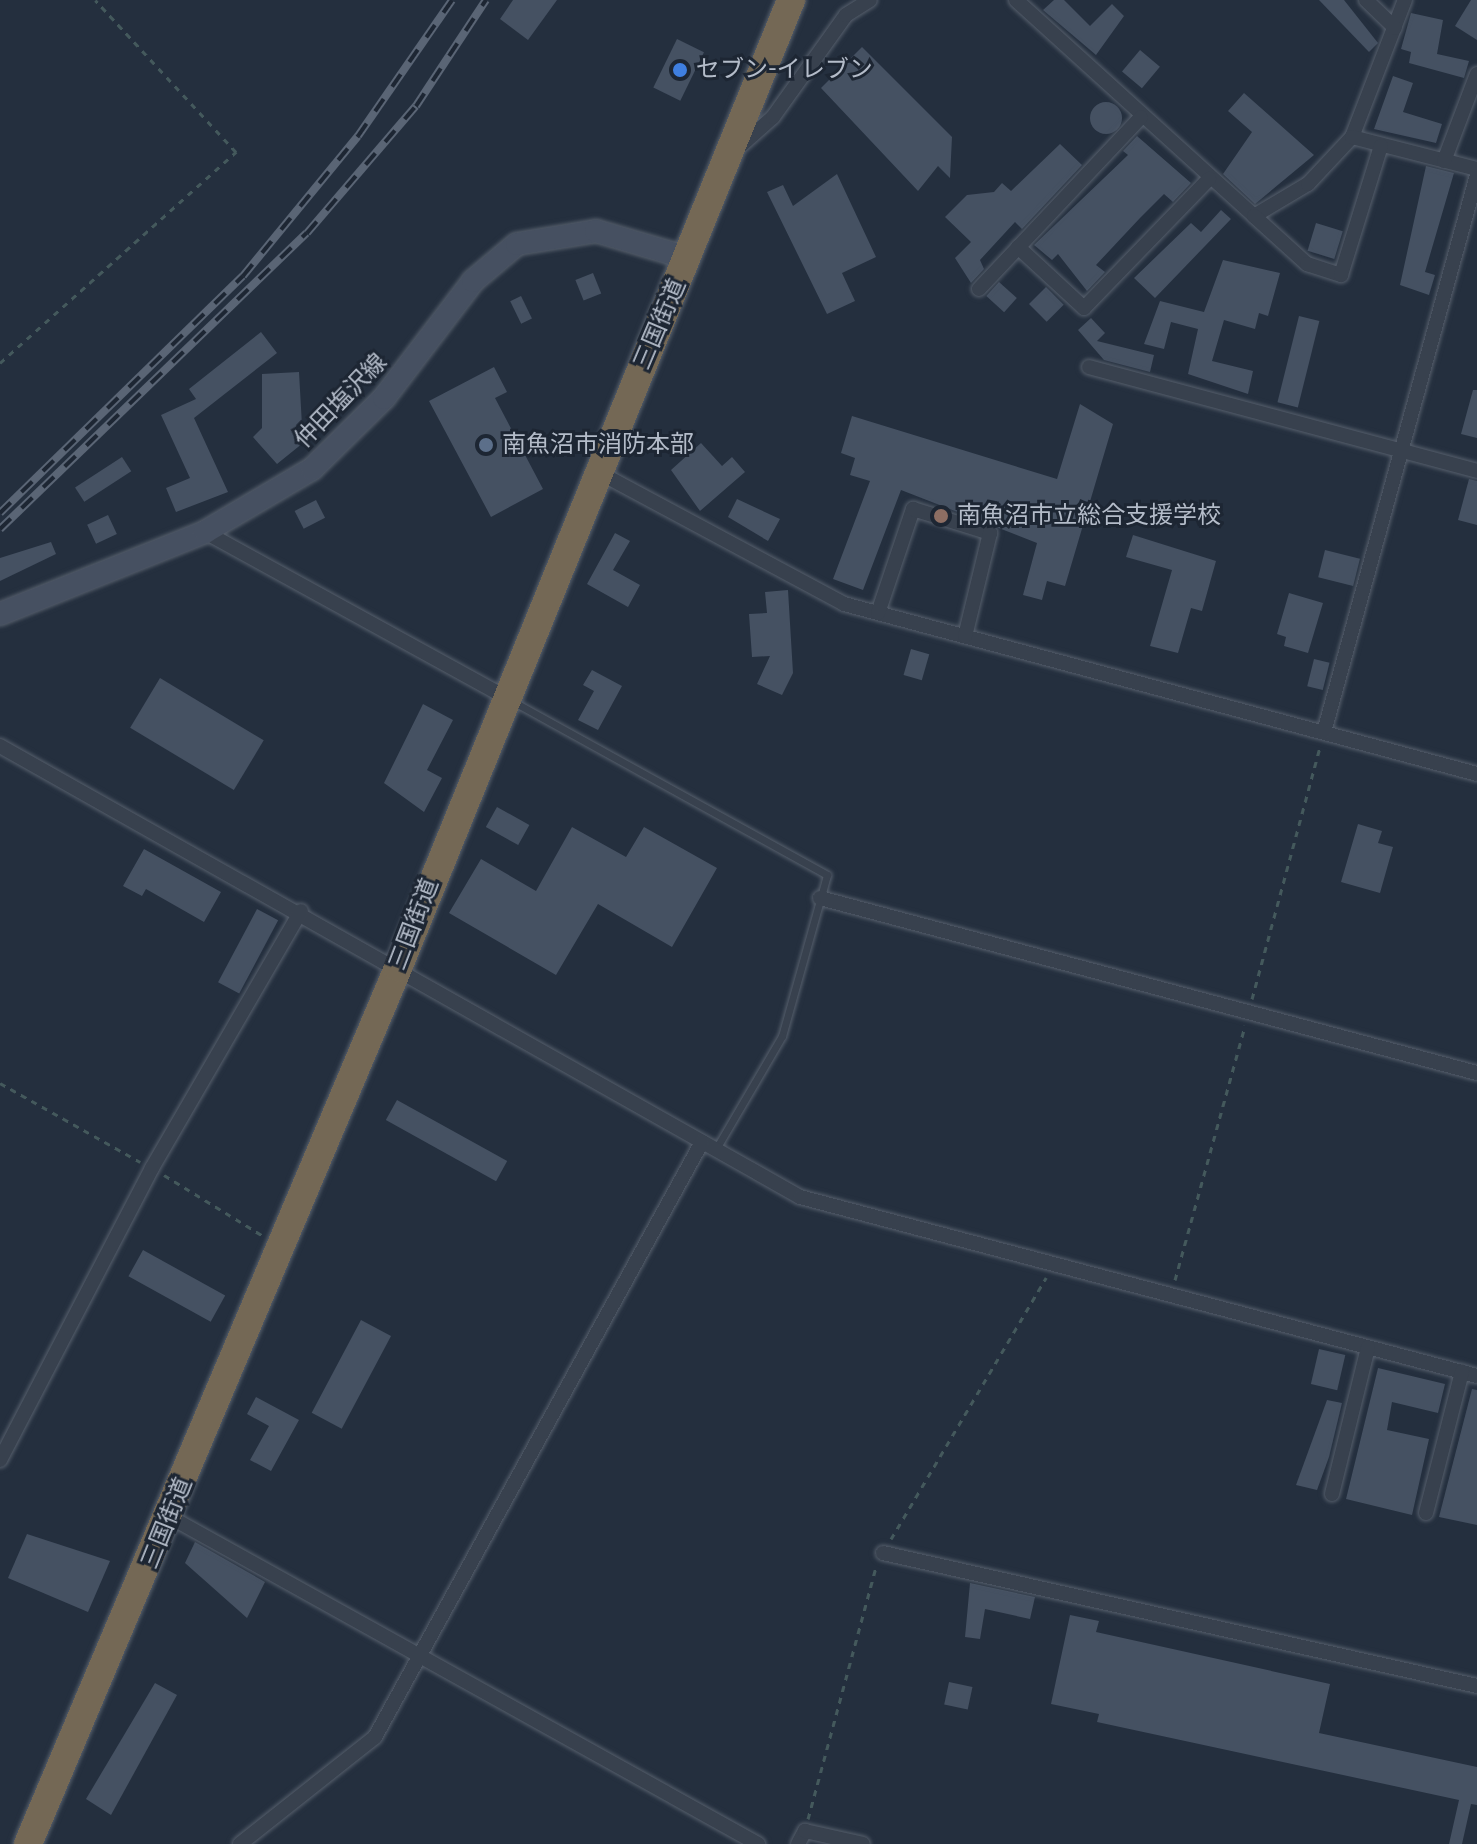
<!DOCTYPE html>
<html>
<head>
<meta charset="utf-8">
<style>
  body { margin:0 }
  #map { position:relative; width:1477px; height:1844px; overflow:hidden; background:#242f3e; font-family:"Fira Sans Condensed","Noto Sans JP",sans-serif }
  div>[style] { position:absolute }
  .building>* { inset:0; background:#455162; transform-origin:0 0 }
  .round { border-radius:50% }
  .path>* { height:3px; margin-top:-1.5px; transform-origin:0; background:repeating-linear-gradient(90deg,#44595c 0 6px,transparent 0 12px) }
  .roads { filter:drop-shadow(0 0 2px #565f6c) drop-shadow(0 0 2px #565f6c) }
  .lane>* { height:7px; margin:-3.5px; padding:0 3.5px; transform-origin:3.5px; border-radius:3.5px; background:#38414e }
  .street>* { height:14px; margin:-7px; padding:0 7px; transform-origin:7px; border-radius:7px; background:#38414e }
  .secondary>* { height:22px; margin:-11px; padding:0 11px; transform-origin:11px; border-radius:11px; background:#465061 }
  .highway>* { height:28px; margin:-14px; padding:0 14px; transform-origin:14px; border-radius:14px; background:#746855 }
  .rail>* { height:8px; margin-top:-4px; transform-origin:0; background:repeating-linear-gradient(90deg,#1d2633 0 15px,#5a6575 0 30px); box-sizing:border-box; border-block:2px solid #5a6575 }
  .dots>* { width:22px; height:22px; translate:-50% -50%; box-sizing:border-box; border:4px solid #1d2633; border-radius:50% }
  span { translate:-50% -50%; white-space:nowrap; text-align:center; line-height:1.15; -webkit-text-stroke:6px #1d2633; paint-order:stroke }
  .poi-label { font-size:24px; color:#b4bcc9 }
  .left { translate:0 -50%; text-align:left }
  .street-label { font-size:24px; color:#b4bcc9 }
</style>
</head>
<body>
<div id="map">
  <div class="building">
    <i style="clip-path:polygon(513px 0,557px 0,528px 40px,500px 19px)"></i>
    <i style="clip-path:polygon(1054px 0,1064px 0,1090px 26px,1112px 4px,1124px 16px,1096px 55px,1043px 10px)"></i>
    <i style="clip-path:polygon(1319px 0,1344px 0,1378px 43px,1369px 52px)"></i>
    <i style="clip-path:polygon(1471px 0,1477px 0,1477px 40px,1455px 26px)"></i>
    <i style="clip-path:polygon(1411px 13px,1443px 20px,1437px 54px,1469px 61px,1464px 78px,1409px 63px,1411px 52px,1401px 49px)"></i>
    <i style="left:677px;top:39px;width:30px;height:54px;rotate:26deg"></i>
    <i style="clip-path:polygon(862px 47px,952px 137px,950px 178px,938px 166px,918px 191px,821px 88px)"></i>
    <i style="left:1140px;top:50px;width:26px;height:28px;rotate:40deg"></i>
    <i style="clip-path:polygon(1393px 76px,1413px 83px,1403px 112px,1442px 124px,1436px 143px,1374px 129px)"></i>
    <i style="clip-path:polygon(1244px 93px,1314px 155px,1255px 204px,1223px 174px,1252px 132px,1228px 111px)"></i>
    <i class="round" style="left:1090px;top:102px;width:32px;height:32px"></i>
    <i style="clip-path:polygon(1137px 136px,1191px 183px,1173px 202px,1164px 194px,1140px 218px,1096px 265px,1105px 272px,1087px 291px,1058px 254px,1052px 260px,1034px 245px,1128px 155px,1123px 151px)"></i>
    <i style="clip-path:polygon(1060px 144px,1082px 165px,1022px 229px,1015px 222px,980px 260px,984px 269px,971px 283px,955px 258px,971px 242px,945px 217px,967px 195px,994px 192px,1002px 183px,1011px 191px)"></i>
    <i style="clip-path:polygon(1426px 166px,1454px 173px,1425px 272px,1435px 275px,1429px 295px,1400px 285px)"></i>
    <i style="clip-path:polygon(837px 174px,876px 257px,842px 273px,855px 301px,827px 314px,767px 192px,783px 185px,793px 206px)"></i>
    <i style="clip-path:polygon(1221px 210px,1231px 219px,1155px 298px,1134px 278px,1191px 223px,1201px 232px)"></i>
    <i style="left:1316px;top:223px;width:28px;height:29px;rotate:17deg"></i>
    <i style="clip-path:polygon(1223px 260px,1280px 273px,1268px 316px,1259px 313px,1255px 329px,1224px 320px,1212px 361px,1253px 371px,1248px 394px,1188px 374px,1198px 329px,1171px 322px,1164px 349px,1144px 344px,1160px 301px,1204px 312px)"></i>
    <i style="left:593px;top:273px;width:22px;height:19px;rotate:68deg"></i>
    <i style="left:999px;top:282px;width:24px;height:19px;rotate:42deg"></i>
    <i style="left:1046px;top:287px;width:25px;height:24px;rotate:45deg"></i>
    <i style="left:521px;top:296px;width:25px;height:12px;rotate:64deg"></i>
    <i style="left:1299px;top:316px;width:21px;height:89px;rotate:14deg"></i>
    <i style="clip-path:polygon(1091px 318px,1105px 333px,1097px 341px,1154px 355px,1150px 372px,1104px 360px,1078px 330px)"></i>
    <i style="clip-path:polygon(261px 332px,277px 353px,194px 418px,228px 492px,176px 512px,166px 488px,190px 478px,161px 415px,196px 399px,189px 389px)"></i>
    <i style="clip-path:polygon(494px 367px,507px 392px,495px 398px,543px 489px,491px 517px,429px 401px)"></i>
    <i style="clip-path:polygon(299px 372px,303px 443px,277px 464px,253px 437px,262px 428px,262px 374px)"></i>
    <i style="clip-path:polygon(1473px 390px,1477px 390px,1477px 438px,1461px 434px)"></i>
    <i style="clip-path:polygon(1080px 404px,1113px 424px,1065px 586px,1047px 581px,1042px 600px,1023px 595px,1037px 543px,901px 490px,863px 590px,833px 579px,870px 481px,850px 475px,855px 458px,841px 453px,852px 416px,1057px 479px)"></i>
    <i style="clip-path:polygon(701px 443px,722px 466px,732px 457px,745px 472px,700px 511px,671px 470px)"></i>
    <i style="left:122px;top:457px;width:17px;height:56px;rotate:57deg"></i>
    <i style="clip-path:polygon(1469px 479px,1477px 481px,1477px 525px,1458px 520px)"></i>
    <i style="clip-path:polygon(737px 499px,780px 519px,768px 541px,728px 517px)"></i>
    <i style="left:316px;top:500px;width:20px;height:24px;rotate:63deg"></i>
    <i style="left:108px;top:515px;width:21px;height:23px;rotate:65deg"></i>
    <i style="clip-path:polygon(615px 533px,630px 541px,613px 570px,640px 585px,628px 607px,587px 584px)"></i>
    <i style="clip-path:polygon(1133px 535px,1216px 561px,1202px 611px,1191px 608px,1178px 653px,1150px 646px,1172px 570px,1126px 557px)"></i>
    <i style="clip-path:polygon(51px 542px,56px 554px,0 581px,0 558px)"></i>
    <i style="left:1325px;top:550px;width:36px;height:28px;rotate:14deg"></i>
    <i style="clip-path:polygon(788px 590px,793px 673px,782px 695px,757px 684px,770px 656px,752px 657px,749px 614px,767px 613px,765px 592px)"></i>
    <i style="clip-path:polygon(1289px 593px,1323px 603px,1308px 653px,1284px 646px,1286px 637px,1277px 634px)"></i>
    <i style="left:911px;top:649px;width:19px;height:27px;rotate:16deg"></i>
    <i style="left:1314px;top:659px;width:16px;height:28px;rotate:14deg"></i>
    <i style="clip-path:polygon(592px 670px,622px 686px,598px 730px,578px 720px,594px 691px,583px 685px)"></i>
    <i style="left:160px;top:678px;width:121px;height:58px;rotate:31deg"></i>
    <i style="clip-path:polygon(423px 704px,453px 720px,427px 770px,442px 778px,424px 812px,384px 783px)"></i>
    <i style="left:497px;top:807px;width:37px;height:23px;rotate:29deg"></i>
    <i style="clip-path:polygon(1358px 824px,1382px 831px,1378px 843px,1393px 847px,1380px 893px,1341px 882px)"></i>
    <i style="clip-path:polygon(572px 827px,626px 857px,644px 827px,717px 868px,672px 947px,598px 904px,556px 975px,449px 913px,481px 859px,536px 891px)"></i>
    <i style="clip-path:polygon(144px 849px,221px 892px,204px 922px,146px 889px,142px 896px,123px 886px)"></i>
    <i style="left:257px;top:909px;width:24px;height:83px;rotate:28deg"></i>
    <i style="left:397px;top:1100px;width:126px;height:23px;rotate:29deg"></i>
    <i style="left:143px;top:1250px;width:94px;height:30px;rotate:29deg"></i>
    <i style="left:361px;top:1320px;width:34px;height:105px;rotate:28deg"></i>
    <i style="left:1319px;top:1349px;width:27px;height:36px;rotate:13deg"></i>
    <i style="clip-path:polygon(1378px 1368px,1445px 1384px,1438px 1413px,1392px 1402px,1387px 1430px,1429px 1439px,1412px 1515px,1346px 1499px)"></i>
    <i style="clip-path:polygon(1472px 1389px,1477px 1390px,1477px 1525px,1439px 1517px)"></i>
    <i style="clip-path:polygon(256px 1397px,299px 1420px,271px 1471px,250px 1460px,269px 1426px,247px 1414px)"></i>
    <i style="clip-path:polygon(1327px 1400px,1342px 1403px,1329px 1457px,1317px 1490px,1296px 1485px)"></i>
    <i style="clip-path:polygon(27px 1534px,110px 1561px,88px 1612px,8px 1578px)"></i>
    <i style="clip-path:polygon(195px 1542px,265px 1582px,247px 1618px,185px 1563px)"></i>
    <i style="clip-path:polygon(970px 1583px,1035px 1597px,1030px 1619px,985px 1609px,980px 1639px,965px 1637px)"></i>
    <i style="clip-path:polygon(1070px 1615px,1099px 1621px,1096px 1632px,1330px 1684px,1319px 1733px,1477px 1767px,1477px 1805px,1471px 1804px,1462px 1844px,1449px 1844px,1459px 1800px,1097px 1722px,1099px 1714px,1051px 1704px)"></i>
    <i style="left:949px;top:1682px;width:24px;height:23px;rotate:12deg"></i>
    <i style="clip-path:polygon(155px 1683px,177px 1695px,111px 1815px,86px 1799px)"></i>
  </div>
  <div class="path">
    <i style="left:0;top:363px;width:317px;rotate:-41.8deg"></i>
    <i style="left:236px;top:152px;width:207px;rotate:-132.8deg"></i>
    <i style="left:1252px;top:999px;width:261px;rotate:-74.9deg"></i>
    <i style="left:0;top:1083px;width:161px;rotate:29.4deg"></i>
    <i style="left:164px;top:1175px;width:116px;rotate:31.6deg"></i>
    <i style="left:1175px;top:1280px;width:264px;rotate:-74.6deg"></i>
    <i style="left:891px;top:1539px;width:304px;rotate:-59.3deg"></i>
    <i style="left:808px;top:1819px;width:261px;rotate:-74.9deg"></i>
  </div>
  <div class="roads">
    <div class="lane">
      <i style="left:512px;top:701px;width:360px;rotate:28.9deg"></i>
      <i style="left:827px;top:875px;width:167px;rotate:105.6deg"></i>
      <i style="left:782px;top:1036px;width:131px;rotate:120.3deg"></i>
    </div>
    <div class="street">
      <i style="left:1016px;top:0;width:321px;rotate:42.2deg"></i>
      <i style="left:1254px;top:216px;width:63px;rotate:-30.7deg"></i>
      <i style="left:1308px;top:184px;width:64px;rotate:-46.9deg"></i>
      <i style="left:1352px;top:137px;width:147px;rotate:-68.9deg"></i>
      <i style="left:1366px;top:0;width:40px;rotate:44deg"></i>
      <i style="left:1352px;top:137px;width:129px;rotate:14.4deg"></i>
      <i style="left:737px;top:149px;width:48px;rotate:-41.6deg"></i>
      <i style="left:773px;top:117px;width:125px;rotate:-54.4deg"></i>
      <i style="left:846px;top:15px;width:28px;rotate:-32deg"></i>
      <i style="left:1444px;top:161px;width:93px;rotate:-69.2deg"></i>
      <i style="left:1254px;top:216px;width:72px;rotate:42.2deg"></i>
      <i style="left:1307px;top:264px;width:36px;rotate:18deg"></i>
      <i style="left:1341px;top:275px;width:135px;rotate:-72.8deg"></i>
      <i style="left:1018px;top:247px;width:90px;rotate:42.7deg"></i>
      <i style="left:1084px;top:308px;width:180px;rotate:-45.9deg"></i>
      <i style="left:979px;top:289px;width:236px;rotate:-46.7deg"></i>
      <i style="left:1089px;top:367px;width:402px;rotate:15deg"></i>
      <i style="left:598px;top:472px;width:279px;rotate:28.2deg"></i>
      <i style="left:844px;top:604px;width:655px;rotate:15.03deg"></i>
      <i style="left:205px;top:532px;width:340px;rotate:28.8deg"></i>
      <i style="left:878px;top:613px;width:110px;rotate:-71.4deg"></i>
      <i style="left:913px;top:509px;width:81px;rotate:17.3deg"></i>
      <i style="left:990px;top:533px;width:106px;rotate:103.6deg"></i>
      <i style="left:1324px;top:732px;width:578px;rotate:-74.64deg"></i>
      <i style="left:0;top:746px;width:918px;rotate:29.41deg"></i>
      <i style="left:800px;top:1197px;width:700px;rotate:14.81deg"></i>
      <i style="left:820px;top:898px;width:680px;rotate:14.92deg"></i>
      <i style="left:0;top:1460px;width:329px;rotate:-62.5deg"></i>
      <i style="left:152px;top:1168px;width:297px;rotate:-59.9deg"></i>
      <i style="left:1332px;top:1494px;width:151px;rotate:-76.2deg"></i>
      <i style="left:1426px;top:1513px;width:146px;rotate:-75.7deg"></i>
      <i style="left:170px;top:1517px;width:673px;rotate:29.08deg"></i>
      <i style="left:883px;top:1553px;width:609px;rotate:12.62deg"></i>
      <i style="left:240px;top:1844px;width:172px;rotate:-38.4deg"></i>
      <i style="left:375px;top:1737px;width:679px;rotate:-61.21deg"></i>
      <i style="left:798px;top:1844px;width:15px;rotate:-62deg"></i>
      <i style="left:805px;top:1831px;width:59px;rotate:12.6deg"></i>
    </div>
    <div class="secondary">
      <i style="left:0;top:614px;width:221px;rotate:-21.8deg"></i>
      <i style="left:205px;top:532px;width:124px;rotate:-30.5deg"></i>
      <i style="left:312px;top:469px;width:101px;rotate:-44.6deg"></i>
      <i style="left:384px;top:398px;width:147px;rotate:-52.7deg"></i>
      <i style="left:473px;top:281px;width:57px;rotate:-40.1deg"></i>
      <i style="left:517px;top:244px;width:80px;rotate:-9.3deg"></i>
      <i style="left:596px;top:231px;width:96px;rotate:16.4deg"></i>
    </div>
    <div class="highway">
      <i style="left:28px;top:1844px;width:951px;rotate:-67.1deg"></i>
      <i style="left:398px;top:968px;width:1045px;rotate:-67.9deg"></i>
    </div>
  </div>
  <div class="rail">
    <i style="left:0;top:513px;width:339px;rotate:-44.3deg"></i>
    <i style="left:243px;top:276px;width:181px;rotate:-50.6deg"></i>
    <i style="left:358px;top:136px;width:165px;rotate:-55.3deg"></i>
    <i style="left:0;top:529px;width:426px;rotate:-44deg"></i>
    <i style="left:307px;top:233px;width:167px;rotate:-49.4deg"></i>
    <i style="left:416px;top:106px;width:127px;rotate:-56.6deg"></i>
  </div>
  <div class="dots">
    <i style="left:680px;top:70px;background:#3f7fe0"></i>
    <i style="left:486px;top:445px;background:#5c6f8a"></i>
    <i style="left:941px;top:516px;background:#8d6e63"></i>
  </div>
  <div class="poi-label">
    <span class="left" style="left:696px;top:70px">セブン-イレブン</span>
    <span class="left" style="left:502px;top:445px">南魚沼市消防本部</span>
    <span class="left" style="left:957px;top:516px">南魚沼市立総合支援学校</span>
  </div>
  <div class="street-label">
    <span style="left:660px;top:324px;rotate:-67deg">三国街道</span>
    <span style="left:341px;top:401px;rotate:-46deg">仲田塩沢線</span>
    <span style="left:414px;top:924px;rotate:-69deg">三国街道</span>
    <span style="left:167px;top:1523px;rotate:-68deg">三国街道</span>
  </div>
</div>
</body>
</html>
